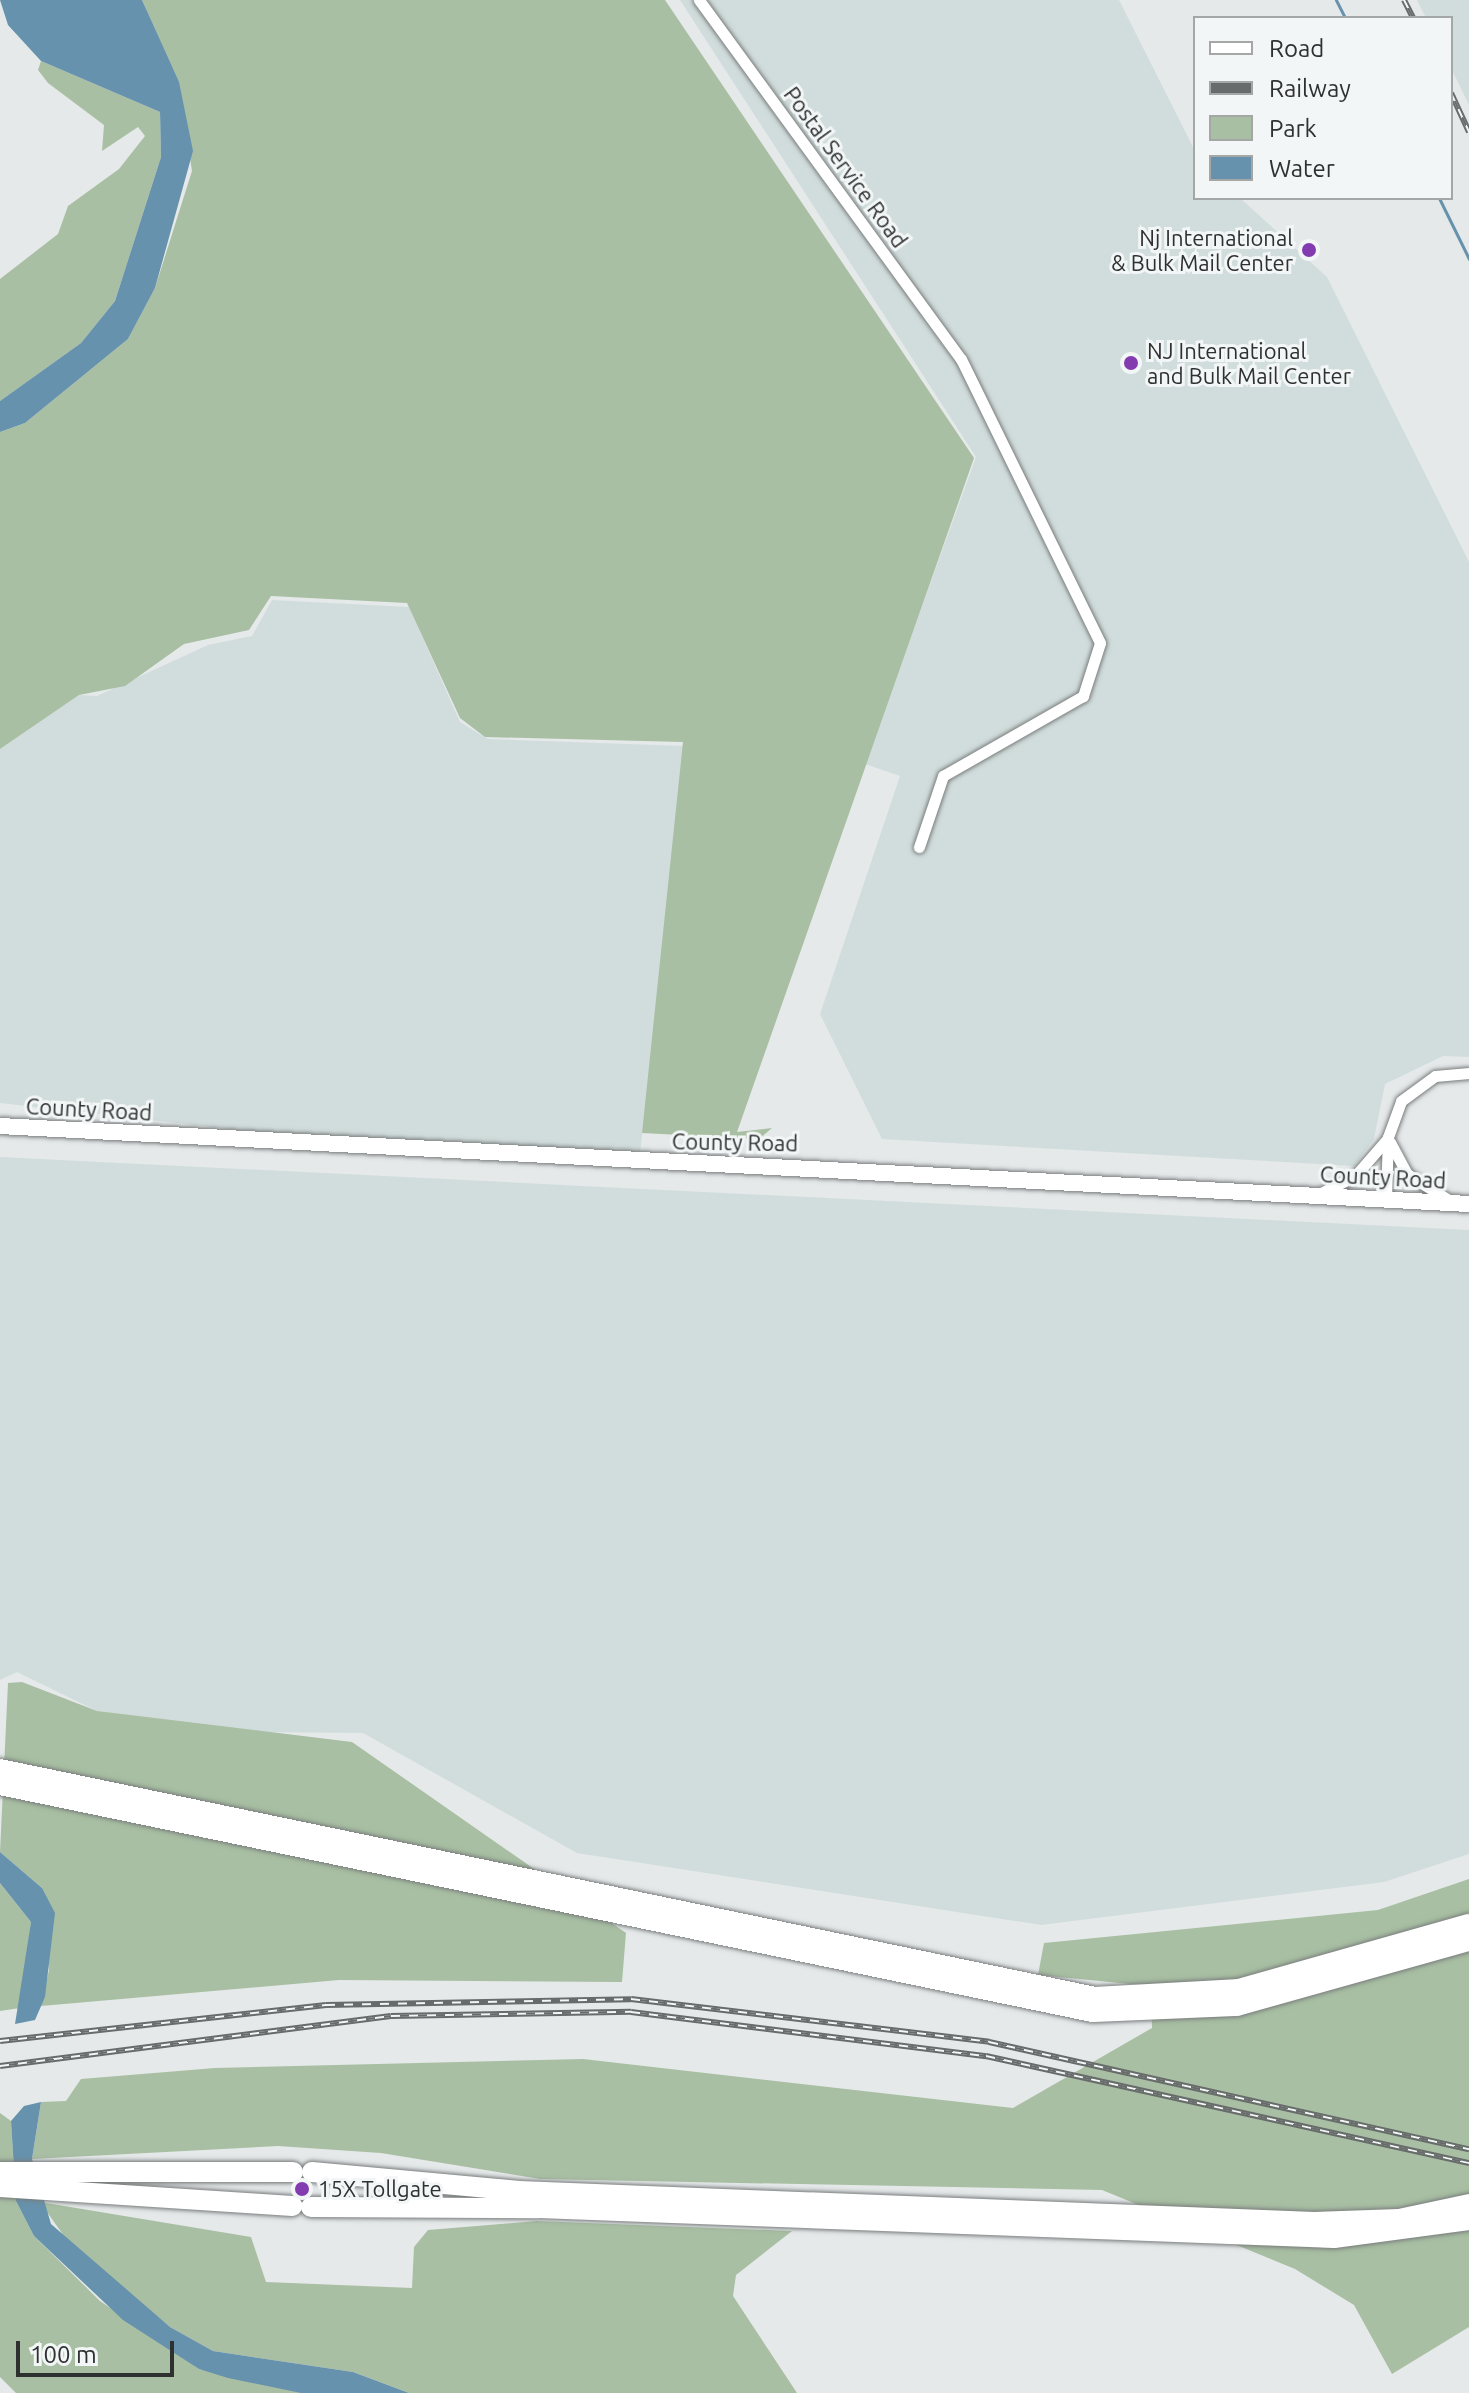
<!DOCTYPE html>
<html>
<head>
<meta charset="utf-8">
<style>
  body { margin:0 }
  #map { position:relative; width:1469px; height:2393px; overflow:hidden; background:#e5e9e9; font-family:Ubuntu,sans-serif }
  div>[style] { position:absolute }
  .built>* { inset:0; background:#d1dddc }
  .green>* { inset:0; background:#a8bfa3 }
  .water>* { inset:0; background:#6792ad }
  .stream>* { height:3px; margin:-1.5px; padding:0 1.5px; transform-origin:1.5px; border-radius:1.5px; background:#6792ad }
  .roads { filter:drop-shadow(0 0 2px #7a7d7d) drop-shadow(0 0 2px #7a7d7d) }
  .street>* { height:11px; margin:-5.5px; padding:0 5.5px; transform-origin:5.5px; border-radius:5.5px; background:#fff }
  .secondary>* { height:16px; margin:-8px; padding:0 8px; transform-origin:8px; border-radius:8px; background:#fff }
  .highway>* { height:20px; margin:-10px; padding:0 10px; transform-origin:10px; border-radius:10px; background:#fff }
  .rail>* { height:6px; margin-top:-3px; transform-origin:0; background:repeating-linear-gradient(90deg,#f3f6f6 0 9px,#686b6b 0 18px); box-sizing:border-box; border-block:2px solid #686b6b }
  .dots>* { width:22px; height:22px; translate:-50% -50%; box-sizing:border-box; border:4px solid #f3f6f6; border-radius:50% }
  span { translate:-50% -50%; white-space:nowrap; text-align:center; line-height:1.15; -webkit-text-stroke:6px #f3f6f6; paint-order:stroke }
  .street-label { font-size:22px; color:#2f3131 }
  .poi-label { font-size:22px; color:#2f3131 }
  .right { translate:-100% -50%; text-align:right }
  .left { translate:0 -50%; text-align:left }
  .legend { position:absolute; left:1193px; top:16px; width:260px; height:184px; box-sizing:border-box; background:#f3f6f6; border:2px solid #a5a7a7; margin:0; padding:10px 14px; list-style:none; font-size:24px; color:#2f3131 }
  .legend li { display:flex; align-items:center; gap:16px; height:40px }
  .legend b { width:40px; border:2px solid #a5a7a7 }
  .scale { position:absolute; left:16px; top:2341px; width:158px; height:36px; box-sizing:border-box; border:4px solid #2f3131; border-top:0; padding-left:10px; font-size:24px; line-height:28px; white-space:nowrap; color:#2f3131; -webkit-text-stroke:6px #f3f6f6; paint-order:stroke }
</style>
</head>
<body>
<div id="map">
  <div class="built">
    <i style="clip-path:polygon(680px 0,1119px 0,1195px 151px,1195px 198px,1240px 198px,1327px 277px,1469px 562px,1469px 1057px,1443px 1056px,1385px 1084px,1374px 1139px,1354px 1166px,882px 1139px,820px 1014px,900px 776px,865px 764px,976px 457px)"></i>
    <i style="clip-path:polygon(1417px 0,1469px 0,1469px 105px,1451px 68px,1451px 18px,1426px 18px)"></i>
    <i style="clip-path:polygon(272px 600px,409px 607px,460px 722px,488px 739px,684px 746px,640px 1154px,256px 1132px,0 1103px,0 749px,79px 695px,97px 696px,208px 645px,252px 636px)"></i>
    <i style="clip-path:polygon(0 1157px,1469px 1230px,1469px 1854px,1384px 1882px,1041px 1925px,577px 1853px,363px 1733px,244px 1732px,97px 1711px,17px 1672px,0 1680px)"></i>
  </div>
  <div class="green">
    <i style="clip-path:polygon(142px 0,665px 0,974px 458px,737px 1132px,772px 1128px,759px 1139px,642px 1133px,683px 742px,485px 737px,460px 718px,407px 603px,271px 596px,249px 630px,184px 644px,125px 686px,79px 695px,0 749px,0 432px,25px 423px,128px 339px,155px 288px,192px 171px,178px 82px)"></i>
    <i style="clip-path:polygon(41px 61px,160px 112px,161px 157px,115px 301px,81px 343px,0 401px,0 279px,58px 234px,68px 206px,119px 169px,145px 136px,138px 127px,102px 151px,104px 125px,48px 83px,38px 70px)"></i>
    <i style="clip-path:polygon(22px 1682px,97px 1711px,352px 1742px,626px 1933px,622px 1982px,339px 1980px,41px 2006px,49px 1970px,42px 1888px,0 1852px,8px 1683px)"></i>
    <i style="clip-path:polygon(1469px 1879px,1469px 2327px,1392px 2374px,1354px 2305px,1295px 2269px,1102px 2190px,540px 2179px,381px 2153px,278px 2146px,32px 2159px,41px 2102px,66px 2101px,81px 2079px,215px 2068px,583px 2059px,1013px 2108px,1152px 2028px,1151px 1986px,1038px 1975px,1044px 1943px,1378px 1910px)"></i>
    <i style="clip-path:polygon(0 1883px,31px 1922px,20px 2008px,0 2011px)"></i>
    <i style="clip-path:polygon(0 2113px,11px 2121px,16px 2201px,34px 2236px,100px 2301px,199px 2369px,304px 2393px,16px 2393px,0 2377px)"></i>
    <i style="clip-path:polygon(40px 2202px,251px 2237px,266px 2282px,412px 2288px,414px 2247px,428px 2230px,537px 2221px,792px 2231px,736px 2275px,733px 2296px,797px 2393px,409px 2393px,353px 2372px,213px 2351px,170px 2327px,71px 2246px)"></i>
  </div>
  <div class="water">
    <i style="clip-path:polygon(0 0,142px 0,179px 82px,193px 151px,155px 288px,128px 339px,25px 423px,0 432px,0 401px,81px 343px,115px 301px,161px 157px,160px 112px,41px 61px,8px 25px)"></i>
    <i style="clip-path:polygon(0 1852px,42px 1888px,55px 1913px,45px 1997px,35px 2020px,15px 2024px,31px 1922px,0 1883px)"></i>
    <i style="clip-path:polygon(41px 2102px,32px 2159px,51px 2224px,170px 2327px,213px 2351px,353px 2372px,409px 2393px,301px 2393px,228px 2378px,199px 2369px,123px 2320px,34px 2236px,16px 2201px,11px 2121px,24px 2106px)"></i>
  </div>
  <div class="stream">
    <i style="left:1336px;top:0;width:20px;rotate:63deg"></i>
    <i style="left:1439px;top:198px;width:68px;rotate:63.8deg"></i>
  </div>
  <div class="roads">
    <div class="street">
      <i style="left:699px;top:0;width:444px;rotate:53.9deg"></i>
      <i style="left:961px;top:359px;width:316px;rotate:63.9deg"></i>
      <i style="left:1100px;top:643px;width:56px;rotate:107.8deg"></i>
      <i style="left:1083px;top:696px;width:161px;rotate:150.3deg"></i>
      <i style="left:943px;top:776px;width:75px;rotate:108.7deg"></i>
      <i style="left:1390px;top:1142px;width:36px;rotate:62deg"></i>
      <i style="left:1407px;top:1174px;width:49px;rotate:31.8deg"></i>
      <i style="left:1319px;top:1194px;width:40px;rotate:-26.6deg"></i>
      <i style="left:1355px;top:1176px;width:50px;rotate:-49deg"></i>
      <i style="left:1386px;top:1199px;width:62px;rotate:-88.2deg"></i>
      <i style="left:1388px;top:1137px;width:38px;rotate:-70deg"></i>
      <i style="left:1401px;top:1101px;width:42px;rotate:-36.3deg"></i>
      <i style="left:1435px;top:1076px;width:34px;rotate:-5deg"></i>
    </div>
    <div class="secondary">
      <i style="left:0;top:1126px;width:1471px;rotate:3.04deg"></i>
    </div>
    <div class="highway">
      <i style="left:0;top:1769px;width:1118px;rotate:11.76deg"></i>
      <i style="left:1095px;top:1997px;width:144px;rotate:-3.2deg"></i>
      <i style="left:1239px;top:1989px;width:239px;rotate:-15.8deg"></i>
      <i style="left:0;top:1785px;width:1115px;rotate:11.74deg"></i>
      <i style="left:1092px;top:2012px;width:145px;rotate:-2.4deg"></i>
      <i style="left:1237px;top:2006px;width:241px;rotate:-15.7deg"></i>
      <i style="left:0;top:2172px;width:293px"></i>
      <i style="left:312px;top:2172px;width:208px;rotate:5.2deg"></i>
      <i style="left:519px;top:2191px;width:796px;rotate:2.23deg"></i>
      <i style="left:1314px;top:2222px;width:85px;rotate:-2deg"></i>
      <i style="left:1399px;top:2219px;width:72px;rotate:-12.1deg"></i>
      <i style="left:0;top:2187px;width:293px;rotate:3.7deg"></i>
      <i style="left:311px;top:2207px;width:228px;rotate:0.3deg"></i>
      <i style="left:539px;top:2208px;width:796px;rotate:2.16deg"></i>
      <i style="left:1334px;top:2238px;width:136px;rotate:-7.6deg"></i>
    </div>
  </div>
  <div class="rail">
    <i style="left:1404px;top:0;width:20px;rotate:63deg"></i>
    <i style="left:1451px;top:93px;width:43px;rotate:65.2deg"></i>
    <i style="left:0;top:2041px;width:328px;rotate:-6.3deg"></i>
    <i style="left:326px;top:2005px;width:305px;rotate:-1.1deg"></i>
    <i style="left:631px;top:1999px;width:361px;rotate:6.8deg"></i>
    <i style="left:989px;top:2042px;width:492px;rotate:12.6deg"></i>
    <i style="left:0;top:2066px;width:394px;rotate:-7.3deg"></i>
    <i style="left:391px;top:2016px;width:240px;rotate:-1deg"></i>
    <i style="left:631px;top:2012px;width:358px;rotate:7.1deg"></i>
    <i style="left:986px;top:2056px;width:495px;rotate:12.5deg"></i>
  </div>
  <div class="dots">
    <i style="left:1309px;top:250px;background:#833caf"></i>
    <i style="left:1131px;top:363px;background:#833caf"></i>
    <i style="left:302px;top:2189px;background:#833caf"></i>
  </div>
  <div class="street-label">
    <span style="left:846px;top:167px;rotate:54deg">Postal Service Road</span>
    <span style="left:89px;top:1109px;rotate:3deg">County Road</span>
    <span style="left:735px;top:1142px;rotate:1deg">County Road</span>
    <span style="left:1383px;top:1177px;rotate:3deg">County Road</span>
  </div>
  <div class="poi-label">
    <span class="right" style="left:1293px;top:250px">Nj International<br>&amp; Bulk Mail Center</span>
    <span class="left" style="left:1147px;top:363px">NJ International<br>and Bulk Mail Center</span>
    <span class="left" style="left:318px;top:2189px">15X Tollgate</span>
  </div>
  <ul class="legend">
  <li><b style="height:10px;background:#fff"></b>Road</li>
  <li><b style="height:10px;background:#686b6b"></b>Railway</li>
  <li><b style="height:22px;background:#a8bfa3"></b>Park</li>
  <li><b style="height:22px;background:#6792ad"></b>Water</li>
  </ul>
  <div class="scale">100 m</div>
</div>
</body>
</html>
